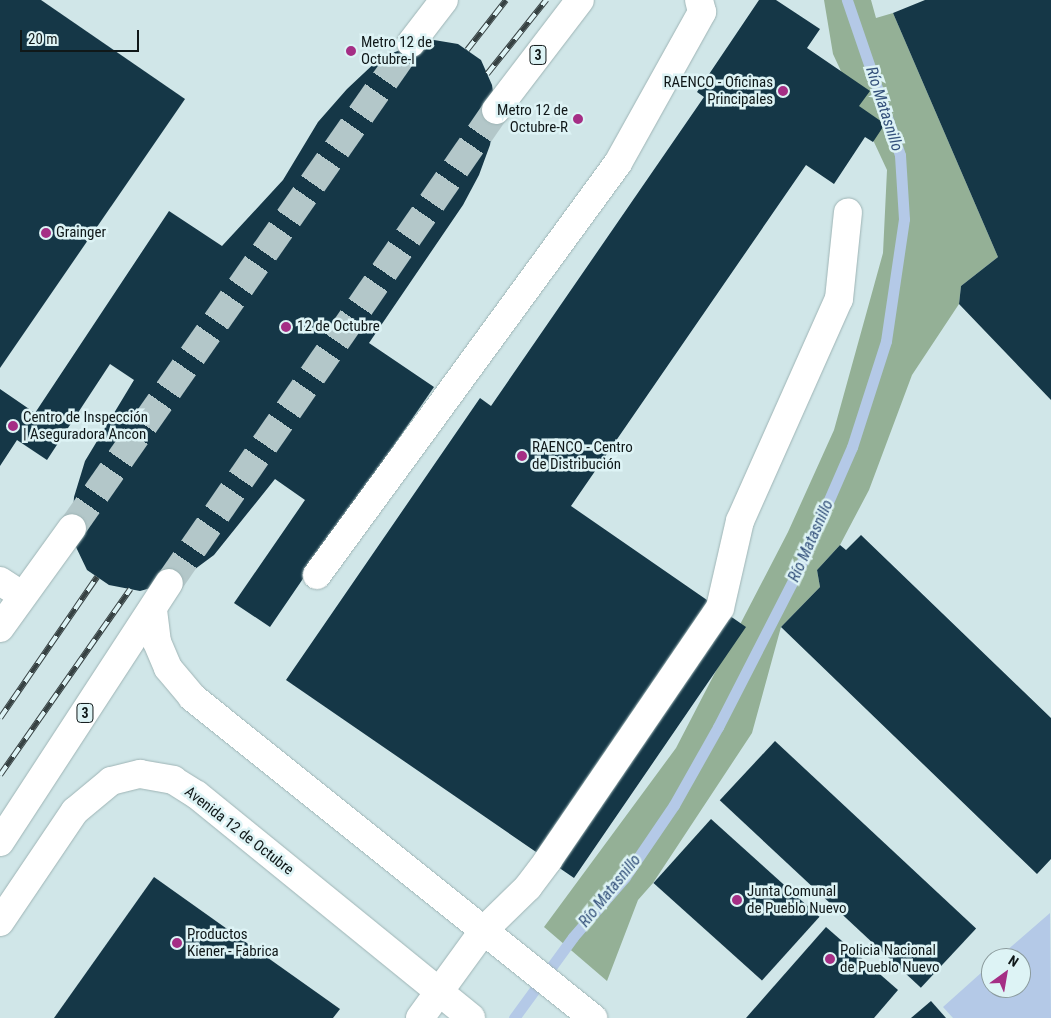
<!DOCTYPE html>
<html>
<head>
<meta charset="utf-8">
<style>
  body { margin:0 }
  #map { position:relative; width:1051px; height:1018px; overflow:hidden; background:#d0e6e8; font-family:"Roboto Condensed",sans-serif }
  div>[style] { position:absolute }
  .forest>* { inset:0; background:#94b096 }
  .water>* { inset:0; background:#b4c9e7 }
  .stream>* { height:11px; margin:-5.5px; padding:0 5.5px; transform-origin:5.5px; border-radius:5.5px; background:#b4c9e7 }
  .building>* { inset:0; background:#153747; transform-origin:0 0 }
  .major-tunnel>* { height:28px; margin-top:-14px; transform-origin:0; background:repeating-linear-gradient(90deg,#b3c7c9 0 28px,transparent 0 42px) }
  .roads { filter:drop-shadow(0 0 1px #9eb4b5) drop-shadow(0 0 1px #9eb4b5) }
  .minor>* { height:28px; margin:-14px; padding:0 14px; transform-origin:14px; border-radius:14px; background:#fff }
  .major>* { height:28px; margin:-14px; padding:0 14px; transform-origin:14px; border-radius:14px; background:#fff }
  .rail>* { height:5.5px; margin-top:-2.75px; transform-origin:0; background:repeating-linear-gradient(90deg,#ddf3f5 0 11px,#364142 0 22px); box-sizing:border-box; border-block:1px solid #364142 }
  .dots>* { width:14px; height:14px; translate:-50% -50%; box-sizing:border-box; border:2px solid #ddf3f5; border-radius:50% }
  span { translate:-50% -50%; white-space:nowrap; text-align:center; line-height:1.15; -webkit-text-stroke:5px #ddf3f5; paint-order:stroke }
  .shield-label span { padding:1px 4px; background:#ddf3f5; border:1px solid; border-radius:4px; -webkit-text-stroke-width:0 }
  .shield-label { font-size:14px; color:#101819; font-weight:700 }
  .poi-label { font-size:15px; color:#101819 }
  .left { translate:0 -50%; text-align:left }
  .right { translate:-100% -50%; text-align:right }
  .street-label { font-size:15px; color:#101819 }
  .water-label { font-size:16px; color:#34517b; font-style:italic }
  .north { position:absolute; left:981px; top:948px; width:50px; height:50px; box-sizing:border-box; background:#ddf3f5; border:1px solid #8b9b9d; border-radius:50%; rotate:32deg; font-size:14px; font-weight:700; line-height:20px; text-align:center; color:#101819 }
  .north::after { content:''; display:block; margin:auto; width:18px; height:22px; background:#a52e85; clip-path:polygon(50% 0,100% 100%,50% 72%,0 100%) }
  .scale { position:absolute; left:20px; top:30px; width:119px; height:22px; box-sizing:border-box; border:2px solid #101819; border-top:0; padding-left:6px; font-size:15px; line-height:18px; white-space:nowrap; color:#101819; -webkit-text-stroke:4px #ddf3f5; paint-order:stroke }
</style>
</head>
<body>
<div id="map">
  <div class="forest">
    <i style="clip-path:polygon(824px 0,871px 0,876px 18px,893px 13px,998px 257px,961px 286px,959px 304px,912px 375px,869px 490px,840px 545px,817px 570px,820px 587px,781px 627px,752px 733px,653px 883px,638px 900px,607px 981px,544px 927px,676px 748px,788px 532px,834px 430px,883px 253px,887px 170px,833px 54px)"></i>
  </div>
  <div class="water">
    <i style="clip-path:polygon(1050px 913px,1051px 1018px,953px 1018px,943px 1007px,991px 964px,991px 988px,1021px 988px,1021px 958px,998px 958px)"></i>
  </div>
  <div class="stream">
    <i style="left:514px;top:1018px;width:100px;rotate:-53.9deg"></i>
    <i style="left:573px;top:937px;width:79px;rotate:-49.1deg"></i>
    <i style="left:625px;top:877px;width:87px;rotate:-55.8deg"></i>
    <i style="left:674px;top:805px;width:90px;rotate:-60.6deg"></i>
    <i style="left:718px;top:727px;width:175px;rotate:-62.9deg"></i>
    <i style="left:798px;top:571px;width:135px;rotate:-66.5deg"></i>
    <i style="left:852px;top:447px;width:111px;rotate:-72.2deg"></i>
    <i style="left:886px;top:341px;width:123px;rotate:-81.6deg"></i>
    <i style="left:904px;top:219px;width:64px;rotate:-93.6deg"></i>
    <i style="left:900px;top:155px;width:164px;rotate:-108.9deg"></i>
  </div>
  <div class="building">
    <i style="clip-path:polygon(0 0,41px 0,185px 99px,0 368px)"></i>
    <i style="clip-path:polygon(759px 0,776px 0,820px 29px,807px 48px,870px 91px,859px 106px,885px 124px,873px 142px,865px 137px,834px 184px,806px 165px,571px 506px,746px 627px,574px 878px,286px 680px,480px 398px,491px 406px,704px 97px,697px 92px)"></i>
    <i style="clip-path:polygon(925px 0,1051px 0,1051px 400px,959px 304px,961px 286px,998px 257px,893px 13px)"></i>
    <i style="clip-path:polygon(428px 39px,458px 44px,481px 60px,492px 85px,496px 110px,490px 145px,479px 175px,463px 205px,369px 343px,434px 387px,270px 627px,234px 603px,305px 500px,275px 479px,214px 555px,191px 572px,169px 583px,140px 591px,109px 585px,87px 570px,75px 545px,72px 528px,74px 497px,85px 461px,134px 380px,110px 364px,47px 460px,17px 440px,0 466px,0 389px,35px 413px,169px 211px,222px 246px,283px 180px,318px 122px,347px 89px,380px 58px)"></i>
    <i style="clip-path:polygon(861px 535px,1051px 718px,1051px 859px,1037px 874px,781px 627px,820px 587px,817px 570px,840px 545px,846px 550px)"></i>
    <i style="left:775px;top:741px;width:275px;height:81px;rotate:43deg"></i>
    <i style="left:711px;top:819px;width:146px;height:86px;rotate:42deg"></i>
    <i style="clip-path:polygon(154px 877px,340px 1009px,333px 1018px,54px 1018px)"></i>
    <i style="clip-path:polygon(826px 927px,898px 990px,874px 1018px,746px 1018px)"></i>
    <i style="clip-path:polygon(931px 1001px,946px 1018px,911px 1018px)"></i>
  </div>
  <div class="major-tunnel">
    <i style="left:72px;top:528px;width:592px;rotate:-55.05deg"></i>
    <i style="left:169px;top:583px;width:575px;rotate:-55.34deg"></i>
  </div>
  <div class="roads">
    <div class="minor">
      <i style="left:317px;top:575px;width:510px;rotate:-53.85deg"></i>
      <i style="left:618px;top:163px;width:173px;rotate:-60.9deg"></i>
      <i style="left:702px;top:12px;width:12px;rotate:-104deg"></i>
      <i style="left:0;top:581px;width:27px;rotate:33deg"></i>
      <i style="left:420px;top:1018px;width:109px;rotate:-54deg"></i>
      <i style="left:484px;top:930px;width:62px;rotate:-44.3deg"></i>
      <i style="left:528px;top:887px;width:34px;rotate:-53deg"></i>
      <i style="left:548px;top:860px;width:305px;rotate:-55.7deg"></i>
      <i style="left:720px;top:608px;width:89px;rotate:-77.1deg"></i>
      <i style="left:740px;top:521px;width:243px;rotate:-66deg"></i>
      <i style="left:839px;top:299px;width:87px;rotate:-84.1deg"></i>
    </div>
    <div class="major">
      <i style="left:411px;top:43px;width:54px;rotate:-52.5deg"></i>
      <i style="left:496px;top:110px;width:138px;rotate:-52.6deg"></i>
      <i style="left:153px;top:610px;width:32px;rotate:83deg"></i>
      <i style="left:157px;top:642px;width:28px;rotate:67deg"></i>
      <i style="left:168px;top:668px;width:38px;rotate:50deg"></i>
      <i style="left:192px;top:697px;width:514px;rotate:38.68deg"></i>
      <i style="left:0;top:628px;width:123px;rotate:-54.2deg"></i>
      <i style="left:0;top:842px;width:309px;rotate:-56.9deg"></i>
      <i style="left:0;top:922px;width:134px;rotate:-56deg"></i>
      <i style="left:75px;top:811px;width:47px;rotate:-39.8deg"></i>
      <i style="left:111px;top:781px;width:30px;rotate:-14deg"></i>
      <i style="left:140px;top:774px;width:34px;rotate:10deg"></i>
      <i style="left:173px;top:780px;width:28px;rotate:32deg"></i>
      <i style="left:197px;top:795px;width:353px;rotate:39.1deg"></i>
    </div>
  </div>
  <div class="rail">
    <i style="left:467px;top:50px;width:63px;rotate:-52deg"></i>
    <i style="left:487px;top:74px;width:95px;rotate:-51.4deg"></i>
    <i style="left:0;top:718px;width:171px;rotate:-55.5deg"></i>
    <i style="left:0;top:775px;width:227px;rotate:-55deg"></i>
  </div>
  <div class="dots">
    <i style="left:351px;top:51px;background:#a52e85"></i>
    <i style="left:783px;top:91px;background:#a52e85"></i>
    <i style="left:578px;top:119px;background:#a52e85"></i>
    <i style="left:46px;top:233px;background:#a52e85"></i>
    <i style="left:286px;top:327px;background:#a52e85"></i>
    <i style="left:13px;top:426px;background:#a52e85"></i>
    <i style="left:522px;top:456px;background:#a52e85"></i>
    <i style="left:737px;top:900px;background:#a52e85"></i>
    <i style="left:177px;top:943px;background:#a52e85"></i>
    <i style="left:830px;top:959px;background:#a52e85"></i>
  </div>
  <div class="shield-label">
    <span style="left:538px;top:55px">3</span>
    <span style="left:85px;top:713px">3</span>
  </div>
  <div class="poi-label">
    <span class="left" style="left:361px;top:51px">Metro 12 de<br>Octubre-l</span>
    <span class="right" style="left:773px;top:91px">RAENCO - Oficinas<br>Principales</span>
    <span class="right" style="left:568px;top:119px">Metro 12 de<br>Octubre-R</span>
    <span class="left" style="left:56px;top:233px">Grainger</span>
    <span class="left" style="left:297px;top:327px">12 de Octubre</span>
    <span class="left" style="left:23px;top:426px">Centro de Inspección<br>| Aseguradora Ancon</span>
    <span class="left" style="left:532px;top:456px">RAENCO - Centro<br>de Distribución</span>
    <span class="left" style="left:747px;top:900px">Junta Comunal<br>de Pueblo Nuevo</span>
    <span class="left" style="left:187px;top:943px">Productos<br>Kiener - Fabrica</span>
    <span class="left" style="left:840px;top:959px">Policia Nacional<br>de Pueblo Nuevo</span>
  </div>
  <div class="street-label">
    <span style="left:239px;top:831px;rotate:38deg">Avenida 12 de Octubre</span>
  </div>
  <div class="water-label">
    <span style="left:884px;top:109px;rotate:72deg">Río Matasnillo</span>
    <span style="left:811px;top:541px;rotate:-66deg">Río Matasnillo</span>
    <span style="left:610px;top:891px;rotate:-51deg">Río Matasnillo</span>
  </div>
  <div class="north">N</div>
  <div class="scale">20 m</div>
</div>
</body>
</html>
